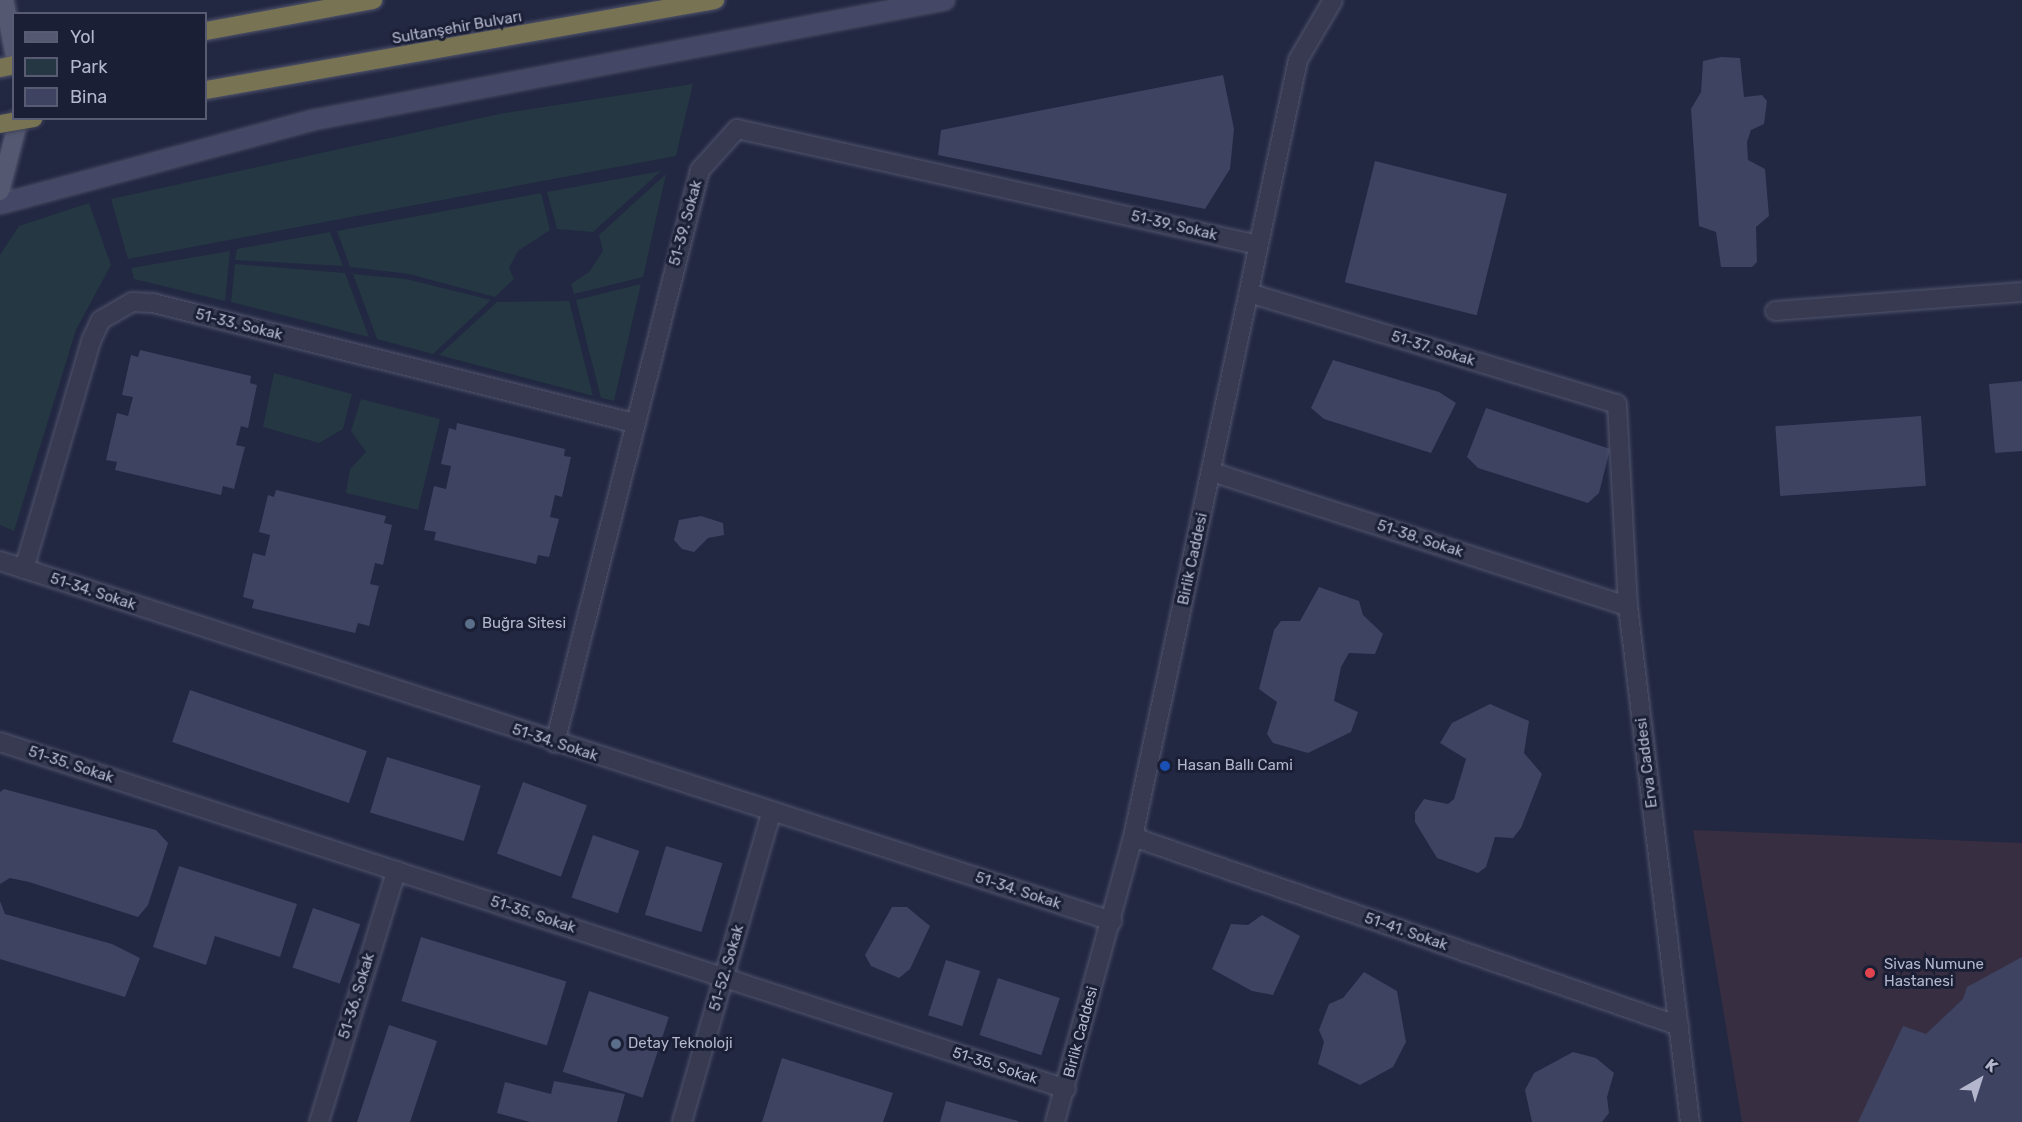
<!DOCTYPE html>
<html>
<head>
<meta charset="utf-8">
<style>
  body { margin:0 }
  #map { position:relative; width:2022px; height:1122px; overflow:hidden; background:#222742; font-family:Rubik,sans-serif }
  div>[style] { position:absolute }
  .medical>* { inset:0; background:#372f41 }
  .green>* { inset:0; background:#243742 }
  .building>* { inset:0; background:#3e4362; transform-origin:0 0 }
  .roads { filter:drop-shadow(0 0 2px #52556c) drop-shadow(0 0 2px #52556c) }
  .street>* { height:18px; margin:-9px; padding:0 9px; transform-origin:9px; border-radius:9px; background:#373a51 }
  .secondary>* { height:18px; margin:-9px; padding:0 9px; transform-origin:9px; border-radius:9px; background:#444765 }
  .primary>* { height:18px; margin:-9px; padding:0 9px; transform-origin:9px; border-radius:9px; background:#545971 }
  .highway>* { height:18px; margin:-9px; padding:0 9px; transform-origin:9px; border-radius:9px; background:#787453 }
  .bridges { filter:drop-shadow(0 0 2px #3f4259) drop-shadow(0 0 2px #3f4259) }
  .highway-bridge>* { height:18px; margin:-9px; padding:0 9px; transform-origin:9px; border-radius:9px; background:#787453 }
  .dots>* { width:16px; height:16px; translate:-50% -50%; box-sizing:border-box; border:3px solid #1b1f36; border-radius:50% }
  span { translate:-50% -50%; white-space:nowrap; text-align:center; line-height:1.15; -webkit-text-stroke:6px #1b1f36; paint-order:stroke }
  .street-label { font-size:15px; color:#b3b6cc }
  .poi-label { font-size:15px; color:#b3b6cc }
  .left { translate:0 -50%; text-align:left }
  .legend { position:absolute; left:12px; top:12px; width:195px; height:108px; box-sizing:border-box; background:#1b1f36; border:2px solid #585b72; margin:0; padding:8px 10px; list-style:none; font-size:18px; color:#b3b6cc }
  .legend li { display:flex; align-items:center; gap:12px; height:30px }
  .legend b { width:30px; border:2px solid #585b72 }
  .north { position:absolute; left:1950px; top:1050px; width:60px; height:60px; -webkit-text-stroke:4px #1b1f36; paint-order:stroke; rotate:39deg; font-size:16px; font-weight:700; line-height:24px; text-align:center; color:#b3b6cc }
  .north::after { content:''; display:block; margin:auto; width:21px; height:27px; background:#b3b6cc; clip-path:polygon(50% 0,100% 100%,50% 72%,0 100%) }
</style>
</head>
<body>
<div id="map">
  <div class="medical">
    <i style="clip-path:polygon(1693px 830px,2022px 843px,2022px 1122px,1742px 1122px)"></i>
  </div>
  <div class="green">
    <i style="clip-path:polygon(693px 84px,676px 156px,128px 259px,111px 199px,499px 114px)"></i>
    <i style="clip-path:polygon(661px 171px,593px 232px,557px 229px,547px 192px)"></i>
    <i style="clip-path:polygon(666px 174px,643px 277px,574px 294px,571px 284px,589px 272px,603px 251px,599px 235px)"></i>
    <i style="clip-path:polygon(541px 193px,550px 230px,518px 251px,509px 268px,514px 279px,495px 297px,409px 274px,350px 267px,337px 231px)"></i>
    <i style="clip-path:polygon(89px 203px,111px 265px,76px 330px,14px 531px,0 525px,0 255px,19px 226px)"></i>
    <i style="clip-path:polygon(330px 232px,343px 266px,235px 260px,237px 249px)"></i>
    <i style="clip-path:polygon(230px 251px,225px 301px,134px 279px,131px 268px)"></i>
    <i style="clip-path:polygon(235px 264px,345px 273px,369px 337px,231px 302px)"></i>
    <i style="clip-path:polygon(353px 274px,406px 279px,491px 300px,433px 354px,377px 339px)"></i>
    <i style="clip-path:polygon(641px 284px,614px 401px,601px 398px,576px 300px)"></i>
    <i style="clip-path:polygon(569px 301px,593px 396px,439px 355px,497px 302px)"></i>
    <i style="clip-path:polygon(274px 373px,352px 394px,343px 429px,319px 443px,263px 427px)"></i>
    <i style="clip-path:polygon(361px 399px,440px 419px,418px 510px,346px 493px,350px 469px,366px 452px,351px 431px)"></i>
  </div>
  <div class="building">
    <i style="clip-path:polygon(1721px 57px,1740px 58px,1744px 97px,1762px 95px,1767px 101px,1764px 124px,1751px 130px,1747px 142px,1748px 160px,1765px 169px,1769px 216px,1756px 227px,1757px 262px,1752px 267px,1721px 267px,1716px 232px,1699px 226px,1691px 109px,1701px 92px,1703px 61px)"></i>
    <i style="clip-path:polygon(1223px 75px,1234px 129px,1230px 169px,1205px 209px,938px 155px,941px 130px)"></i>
    <i style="left:1375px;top:161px;width:136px;height:125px;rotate:14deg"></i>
    <i style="clip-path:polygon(140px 350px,251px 376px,250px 383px,257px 385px,248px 428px,241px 426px,236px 445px,245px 447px,234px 489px,223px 486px,221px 495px,115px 470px,117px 462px,106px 460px,117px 413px,128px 416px,133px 397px,122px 395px,131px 355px,138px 357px)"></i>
    <i style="clip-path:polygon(1333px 360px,1439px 392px,1456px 403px,1431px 453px,1324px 419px,1311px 408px)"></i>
    <i style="clip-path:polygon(2022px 381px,2022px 451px,1995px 453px,1989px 384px)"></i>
    <i style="clip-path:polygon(1486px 408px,1610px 449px,1599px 493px,1588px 503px,1478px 468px,1467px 457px)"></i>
    <i style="left:1921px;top:416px;width:70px;height:146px;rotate:86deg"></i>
    <i style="clip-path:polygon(457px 423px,565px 449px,564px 456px,571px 457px,562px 497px,555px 495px,550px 517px,559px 519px,549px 557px,538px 555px,536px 564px,434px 540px,436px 532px,424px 530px,434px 486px,446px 489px,451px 466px,441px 464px,449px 428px,456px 430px)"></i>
    <i style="clip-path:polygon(276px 490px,386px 516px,384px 523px,392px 525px,383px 565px,375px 563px,370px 584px,379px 586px,369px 626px,358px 623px,355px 633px,252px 608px,254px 600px,243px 597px,253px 553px,265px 556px,270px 535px,259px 532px,268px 495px,274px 497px)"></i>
    <i style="clip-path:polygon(701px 516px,723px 523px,724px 535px,708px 538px,694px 552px,682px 549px,674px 540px,679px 520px)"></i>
    <i style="clip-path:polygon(1319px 587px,1359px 601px,1363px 615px,1383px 634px,1375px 654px,1349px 653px,1341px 667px,1334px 701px,1358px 712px,1351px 732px,1308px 753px,1273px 743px,1267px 734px,1277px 702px,1259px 689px,1274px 630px,1281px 621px,1300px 621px)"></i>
    <i style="left:190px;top:690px;width:187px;height:55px;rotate:19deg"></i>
    <i style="clip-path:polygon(1490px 704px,1529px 721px,1524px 753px,1542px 774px,1521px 828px,1513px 838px,1495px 837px,1486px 867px,1478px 873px,1437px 858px,1415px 822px,1415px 812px,1424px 799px,1448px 804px,1454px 799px,1466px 759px,1440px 743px,1452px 723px)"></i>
    <i style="left:387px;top:757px;width:98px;height:58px;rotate:17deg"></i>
    <i style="left:523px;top:782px;width:68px;height:76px;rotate:20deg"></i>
    <i style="clip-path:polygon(4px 789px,156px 830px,168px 843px,148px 905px,138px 917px,29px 882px,10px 878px,0 884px,0 792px)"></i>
    <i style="left:593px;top:835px;width:49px;height:66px;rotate:19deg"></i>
    <i style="left:666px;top:846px;width:59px;height:72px;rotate:17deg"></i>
    <i style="clip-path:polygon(179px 866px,297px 904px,280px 957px,215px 936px,206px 965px,153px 947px)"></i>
    <i style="clip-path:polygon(0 901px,5px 914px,112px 944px,140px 958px,125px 997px,0 959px)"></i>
    <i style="clip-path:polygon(892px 907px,907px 907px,930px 926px,910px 969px,899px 978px,871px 966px,865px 955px)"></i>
    <i style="left:313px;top:908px;width:50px;height:63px;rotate:19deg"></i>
    <i style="clip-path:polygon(1262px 915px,1300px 936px,1273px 995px,1252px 991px,1212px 969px,1231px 924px,1248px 925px)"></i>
    <i style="left:421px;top:937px;width:152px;height:67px;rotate:17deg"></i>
    <i style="clip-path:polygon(2022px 957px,2022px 1122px,1858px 1122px,1903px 1026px,1926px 1034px,1963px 999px,1967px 987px)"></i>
    <i style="left:946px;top:960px;width:36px;height:58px;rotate:18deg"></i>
    <i style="clip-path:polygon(1364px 972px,1397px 991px,1406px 1042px,1393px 1067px,1360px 1085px,1318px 1064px,1324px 1042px,1319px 1030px,1329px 1004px,1343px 998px)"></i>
    <i style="left:998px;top:978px;width:65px;height:60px;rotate:18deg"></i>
    <i style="left:589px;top:991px;width:84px;height:85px;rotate:18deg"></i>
    <i style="clip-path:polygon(389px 1025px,437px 1041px,410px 1122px,357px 1122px)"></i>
    <i style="clip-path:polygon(1573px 1052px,1596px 1058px,1614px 1073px,1607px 1097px,1609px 1113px,1602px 1122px,1532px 1122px,1525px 1090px,1534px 1073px)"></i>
    <i style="clip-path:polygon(782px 1058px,893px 1093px,883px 1122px,762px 1122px)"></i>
    <i style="clip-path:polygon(554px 1081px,625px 1094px,617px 1122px,530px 1122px,497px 1113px,505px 1082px,551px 1094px)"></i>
    <i style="clip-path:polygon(946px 1101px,1018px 1121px,1018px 1122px,940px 1122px)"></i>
  </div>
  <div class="roads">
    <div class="street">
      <i style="left:1249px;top:293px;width:384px;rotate:16.8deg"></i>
      <i style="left:1617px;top:404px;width:202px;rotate:86.9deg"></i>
      <i style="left:1628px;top:606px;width:520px;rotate:83.15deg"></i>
      <i style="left:1775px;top:311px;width:248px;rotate:-4.4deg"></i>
      <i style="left:1212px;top:472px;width:437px;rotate:17.9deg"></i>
      <i style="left:0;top:561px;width:1169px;rotate:17.94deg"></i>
      <i style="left:24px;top:569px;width:238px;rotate:-73.6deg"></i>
      <i style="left:91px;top:341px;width:23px;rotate:-65deg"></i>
      <i style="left:101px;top:320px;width:36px;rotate:-30deg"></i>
      <i style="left:132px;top:302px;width:21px;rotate:3deg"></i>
      <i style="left:153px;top:303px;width:496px;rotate:14deg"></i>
      <i style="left:0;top:742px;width:1121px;rotate:18.03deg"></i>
      <i style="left:555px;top:743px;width:591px;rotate:-75.8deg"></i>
      <i style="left:700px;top:170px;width:55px;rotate:-47.9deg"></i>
      <i style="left:737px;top:129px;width:534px;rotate:12.55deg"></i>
      <i style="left:1133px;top:837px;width:578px;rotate:19.09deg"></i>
      <i style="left:319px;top:1122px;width:263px;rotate:-72.9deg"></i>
      <i style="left:682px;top:1122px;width:322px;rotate:-73.9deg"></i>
      <i style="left:1055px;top:1122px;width:295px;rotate:-74.7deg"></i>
      <i style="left:1133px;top:837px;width:794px;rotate:-78.01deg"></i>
      <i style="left:1298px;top:60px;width:69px;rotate:-59.7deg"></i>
    </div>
    <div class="secondary">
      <i style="left:0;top:204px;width:324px;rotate:-15deg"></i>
      <i style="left:313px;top:120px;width:643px;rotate:-10.75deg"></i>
    </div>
    <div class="primary">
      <i style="left:4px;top:0;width:52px;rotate:78.9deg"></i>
      <i style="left:0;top:191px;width:75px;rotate:-75.4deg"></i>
    </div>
    <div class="highway">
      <i style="left:206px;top:31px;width:170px;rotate:-10.5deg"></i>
      <i style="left:0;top:68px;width:14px;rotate:-12deg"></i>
      <i style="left:206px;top:90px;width:517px;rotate:-10.03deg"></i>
    </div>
  </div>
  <div class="bridges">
    <div class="highway-bridge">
      <i style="left:0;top:124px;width:34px;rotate:-10deg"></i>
    </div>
  </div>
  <div class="dots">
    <i style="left:470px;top:624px;background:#5c6f8a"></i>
    <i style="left:1165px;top:766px;background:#1a4fb4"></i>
    <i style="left:1870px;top:973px;background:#e0444e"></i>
    <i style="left:616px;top:1044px;background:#5c6f8a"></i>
  </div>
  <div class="street-label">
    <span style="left:457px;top:28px;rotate:-10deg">Sultanşehir Bulvarı</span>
    <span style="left:686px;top:223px;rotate:-75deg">51-39. Sokak</span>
    <span style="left:1174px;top:226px;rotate:13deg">51-39. Sokak</span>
    <span style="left:239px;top:325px;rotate:14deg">51-33. Sokak</span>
    <span style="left:1433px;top:349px;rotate:17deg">51-37. Sokak</span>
    <span style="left:1420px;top:539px;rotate:18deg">51-38. Sokak</span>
    <span style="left:1193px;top:559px;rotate:-78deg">Birlik Caddesi</span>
    <span style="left:93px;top:592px;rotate:18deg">51-34. Sokak</span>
    <span style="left:555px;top:743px;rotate:18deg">51-34. Sokak</span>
    <span style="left:1647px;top:763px;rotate:-97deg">Erva Caddesi</span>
    <span style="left:71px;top:765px;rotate:18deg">51-35. Sokak</span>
    <span style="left:1018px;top:891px;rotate:18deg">51-34. Sokak</span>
    <span style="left:533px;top:915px;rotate:18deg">51-35. Sokak</span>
    <span style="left:1406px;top:932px;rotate:19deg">51-41. Sokak</span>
    <span style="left:727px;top:968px;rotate:-74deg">51-52. Sokak</span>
    <span style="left:357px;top:996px;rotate:-73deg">51-36. Sokak</span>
    <span style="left:1081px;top:1032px;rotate:-75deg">Birlik Caddesi</span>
    <span style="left:995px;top:1066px;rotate:18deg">51-35. Sokak</span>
  </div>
  <div class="poi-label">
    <span class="left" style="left:482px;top:624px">Buğra Sitesi</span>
    <span class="left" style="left:1177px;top:766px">Hasan Ballı Cami</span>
    <span class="left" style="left:1884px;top:973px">Sivas Numune<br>Hastanesi</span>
    <span class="left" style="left:628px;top:1044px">Detay Teknoloji</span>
  </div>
  <ul class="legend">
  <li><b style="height:8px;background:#545971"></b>Yol</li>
  <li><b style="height:16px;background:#243742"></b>Park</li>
  <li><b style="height:16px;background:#3e4362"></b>Bina</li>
  </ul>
  <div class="north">K</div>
</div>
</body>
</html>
